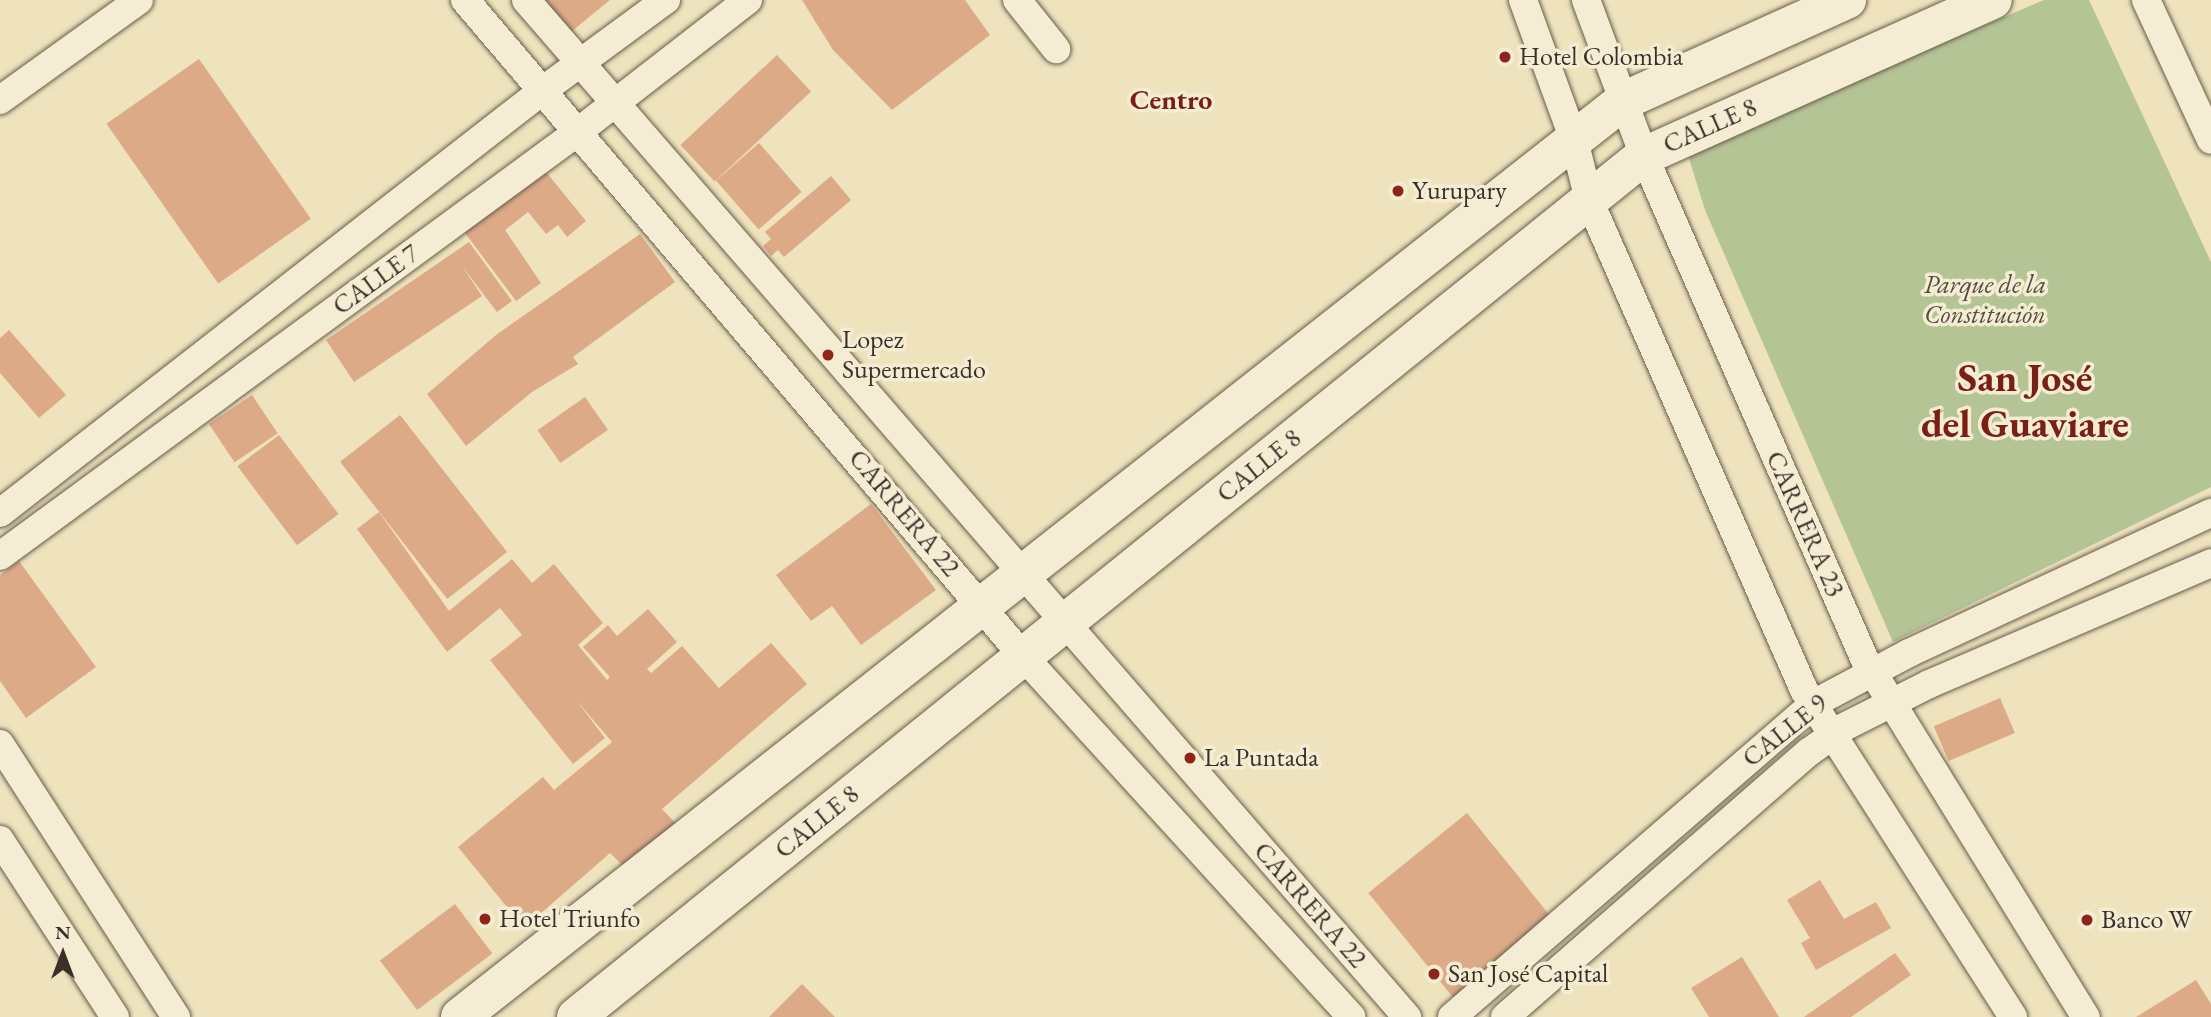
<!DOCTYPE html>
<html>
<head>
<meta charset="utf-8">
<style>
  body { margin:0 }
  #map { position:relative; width:2211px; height:1017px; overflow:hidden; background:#eee3bc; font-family:"EB Garamond",serif }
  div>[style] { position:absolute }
  .green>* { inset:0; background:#b5c494 }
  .building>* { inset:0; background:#da8; transform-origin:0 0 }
  .roads { filter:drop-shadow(0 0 2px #685c4e) drop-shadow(0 0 2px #685c4e) }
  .street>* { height:28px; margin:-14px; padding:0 14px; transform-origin:14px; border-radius:14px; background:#f4edd3 }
  .secondary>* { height:38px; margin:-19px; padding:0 19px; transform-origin:19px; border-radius:19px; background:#f4edd3 }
  .dots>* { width:19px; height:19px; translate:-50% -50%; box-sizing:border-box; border:4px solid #f4edd3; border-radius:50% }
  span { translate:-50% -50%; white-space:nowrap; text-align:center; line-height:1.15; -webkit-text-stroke:7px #f4edd3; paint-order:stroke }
  .poi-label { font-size:26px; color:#3c2f2a }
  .left { translate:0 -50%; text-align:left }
  .street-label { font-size:26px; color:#3c2f2a }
  .park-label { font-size:26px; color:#544d3f; font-style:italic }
  .neighbourhood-label { font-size:28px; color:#7a1f14; font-weight:700 }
  .town-label { font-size:40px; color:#7a1f14; font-weight:700 }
  .north { position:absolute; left:28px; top:919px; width:70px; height:70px; -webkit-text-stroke:5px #f4edd3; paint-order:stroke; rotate:0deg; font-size:19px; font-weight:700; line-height:28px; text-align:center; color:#3c2f2a }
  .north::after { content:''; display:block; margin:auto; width:24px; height:32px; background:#3c2f2a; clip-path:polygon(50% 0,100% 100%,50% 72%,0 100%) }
</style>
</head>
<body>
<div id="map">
  <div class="green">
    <i style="clip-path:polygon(2044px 0,2089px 0,2211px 262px,2211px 487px,1893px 642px,1705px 210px,1687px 152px)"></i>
  </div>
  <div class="building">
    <i style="clip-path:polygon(538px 0,610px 0,566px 36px)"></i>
    <i style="clip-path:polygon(802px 0,965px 0,990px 35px,892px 110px,833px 50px)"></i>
    <i style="left:777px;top:55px;width:50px;height:132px;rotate:47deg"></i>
    <i style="left:199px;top:59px;width:195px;height:113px;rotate:55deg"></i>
    <i style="left:759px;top:143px;width:65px;height:57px;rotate:49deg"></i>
    <i style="clip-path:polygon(538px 162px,586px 221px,567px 237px,558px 225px,546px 234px,528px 212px,505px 230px,541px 283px,516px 301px,459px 225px)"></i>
    <i style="clip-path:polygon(831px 176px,851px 200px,784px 257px,778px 250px,771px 256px,763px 246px,771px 239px,765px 232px)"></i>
    <i style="clip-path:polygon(640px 234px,675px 282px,573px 357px,578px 364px,532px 392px,466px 446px,427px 394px,496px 335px)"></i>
    <i style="clip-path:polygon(469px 242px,512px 301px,497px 312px,462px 266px,482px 296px,354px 382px,326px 340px)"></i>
    <i style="clip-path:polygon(9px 330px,66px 395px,39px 418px,0 373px,0 338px)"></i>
    <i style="left:252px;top:395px;width:46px;height:52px;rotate:56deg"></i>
    <i style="left:585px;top:397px;width:40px;height:58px;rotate:55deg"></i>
    <i style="left:400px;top:415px;width:174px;height:76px;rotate:52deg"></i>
    <i style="left:279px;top:435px;width:99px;height:52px;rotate:53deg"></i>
    <i style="clip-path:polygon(871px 504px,936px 590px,861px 645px,832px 606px,811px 621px,776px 575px)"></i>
    <i style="clip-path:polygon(379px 512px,449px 611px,512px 559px,532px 583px,554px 564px,603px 623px,578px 645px,607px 680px,610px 677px,583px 647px,608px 625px,617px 636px,648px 609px,677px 642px,647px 669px,651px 673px,682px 646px,719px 688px,771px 643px,807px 684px,662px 809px,678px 826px,628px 871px,610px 853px,524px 928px,458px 847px,543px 777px,554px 790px,612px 742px,576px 700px,605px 738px,573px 764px,490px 660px,522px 635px,500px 608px,447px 652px,357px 529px)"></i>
    <i style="clip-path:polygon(19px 561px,96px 667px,26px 718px,0 681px,0 575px)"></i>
    <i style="left:2000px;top:698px;width:38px;height:72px;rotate:67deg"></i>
    <i style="left:1467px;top:813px;width:136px;height:127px;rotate:51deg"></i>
    <i style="clip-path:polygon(1820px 880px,1844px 919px,1876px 902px,1891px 928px,1816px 970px,1801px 943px,1810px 938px,1787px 900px)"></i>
    <i style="left:455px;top:904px;width:62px;height:94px;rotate:53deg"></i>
    <i style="clip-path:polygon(1895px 953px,1911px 975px,1851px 1017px,1804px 1017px)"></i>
    <i style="clip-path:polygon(1742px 957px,1779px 1017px,1709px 1017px,1691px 988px)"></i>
    <i style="clip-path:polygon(2196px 980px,2211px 1004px,2211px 1017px,2136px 1017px)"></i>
    <i style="clip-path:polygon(802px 984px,835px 1017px,769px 1017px)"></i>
  </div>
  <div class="roads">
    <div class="street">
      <i style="left:465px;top:0;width:861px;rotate:49.62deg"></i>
      <i style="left:1023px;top:656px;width:488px;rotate:47.7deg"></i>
      <i style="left:526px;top:0;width:1346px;rotate:49.1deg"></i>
      <i style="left:1017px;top:0;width:63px;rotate:51.5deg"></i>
      <i style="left:1523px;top:0;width:149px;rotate:70deg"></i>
      <i style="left:1574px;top:140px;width:62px;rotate:76deg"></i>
      <i style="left:1589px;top:200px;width:535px;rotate:66.31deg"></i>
      <i style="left:1804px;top:690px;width:388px;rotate:57.4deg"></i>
      <i style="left:1586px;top:0;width:166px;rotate:69.6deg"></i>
      <i style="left:1644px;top:156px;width:548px;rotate:66.33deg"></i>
      <i style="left:1864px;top:658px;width:422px;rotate:58.3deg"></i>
      <i style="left:2146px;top:0;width:154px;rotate:65.1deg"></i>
      <i style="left:0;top:100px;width:171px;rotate:-35.7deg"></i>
      <i style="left:0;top:513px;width:687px;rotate:-37.9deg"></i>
      <i style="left:542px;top:91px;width:154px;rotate:-36.3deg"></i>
      <i style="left:0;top:556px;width:718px;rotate:-36.28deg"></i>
      <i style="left:579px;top:131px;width:214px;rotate:-37.8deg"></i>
      <i style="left:0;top:744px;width:325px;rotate:57.2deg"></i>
      <i style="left:0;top:840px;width:211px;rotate:57deg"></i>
      <i style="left:1452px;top:1017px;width:478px;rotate:-40.9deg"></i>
      <i style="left:1813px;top:704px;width:109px;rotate:-28deg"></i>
      <i style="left:1909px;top:653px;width:333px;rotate:-24.9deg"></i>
      <i style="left:1505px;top:1017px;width:403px;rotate:-41.1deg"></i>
      <i style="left:1809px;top:752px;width:43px;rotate:-35.5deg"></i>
      <i style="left:1844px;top:727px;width:95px;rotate:-26.8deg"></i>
      <i style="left:1929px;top:684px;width:307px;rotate:-23.2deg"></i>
    </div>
    <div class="secondary">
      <i style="left:460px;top:1017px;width:1480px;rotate:-38.22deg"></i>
      <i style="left:1623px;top:101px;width:246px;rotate:-24.3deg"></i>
      <i style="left:576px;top:1017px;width:1372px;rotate:-38.88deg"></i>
      <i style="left:1644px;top:156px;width:382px;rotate:-24.1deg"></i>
    </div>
  </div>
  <div class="dots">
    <i style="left:1505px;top:57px;background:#8f2418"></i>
    <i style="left:1398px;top:191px;background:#8f2418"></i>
    <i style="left:828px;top:355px;background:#8f2418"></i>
    <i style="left:1190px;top:758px;background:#8f2418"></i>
    <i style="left:485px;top:919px;background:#8f2418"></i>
    <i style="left:2087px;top:920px;background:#8f2418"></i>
    <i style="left:1434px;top:974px;background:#8f2418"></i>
  </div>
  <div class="poi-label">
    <span class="left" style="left:1519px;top:57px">Hotel Colombia</span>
    <span class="left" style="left:1412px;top:191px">Yurupary</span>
    <span class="left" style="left:842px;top:355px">Lopez<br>Supermercado</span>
    <span class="left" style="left:1204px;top:758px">La Puntada</span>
    <span class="left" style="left:499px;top:919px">Hotel Triunfo</span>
    <span class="left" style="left:2101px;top:920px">Banco W</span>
    <span class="left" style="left:1448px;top:974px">San José Capital</span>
  </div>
  <div class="street-label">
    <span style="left:1710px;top:126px;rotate:-24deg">CALLE 8</span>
    <span style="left:376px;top:280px;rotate:-36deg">CALLE 7</span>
    <span style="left:1259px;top:466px;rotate:-39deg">CALLE 8</span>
    <span style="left:904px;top:513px;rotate:50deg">CARRERA 22</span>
    <span style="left:1805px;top:524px;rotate:66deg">CARRERA 23</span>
    <span style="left:1785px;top:731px;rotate:-38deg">CALLE 9</span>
    <span style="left:817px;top:822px;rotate:-39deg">CALLE 8</span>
    <span style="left:1310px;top:905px;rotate:49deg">CARRERA 22</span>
  </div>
  <div class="park-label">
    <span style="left:1985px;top:300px">Parque de la<br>Constitución</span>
  </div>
  <div class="neighbourhood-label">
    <span style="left:1171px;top:99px">Centro</span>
  </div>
  <div class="town-label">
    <span style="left:2025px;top:400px">San José<br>del Guaviare</span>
  </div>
  <div class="north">N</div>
</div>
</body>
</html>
